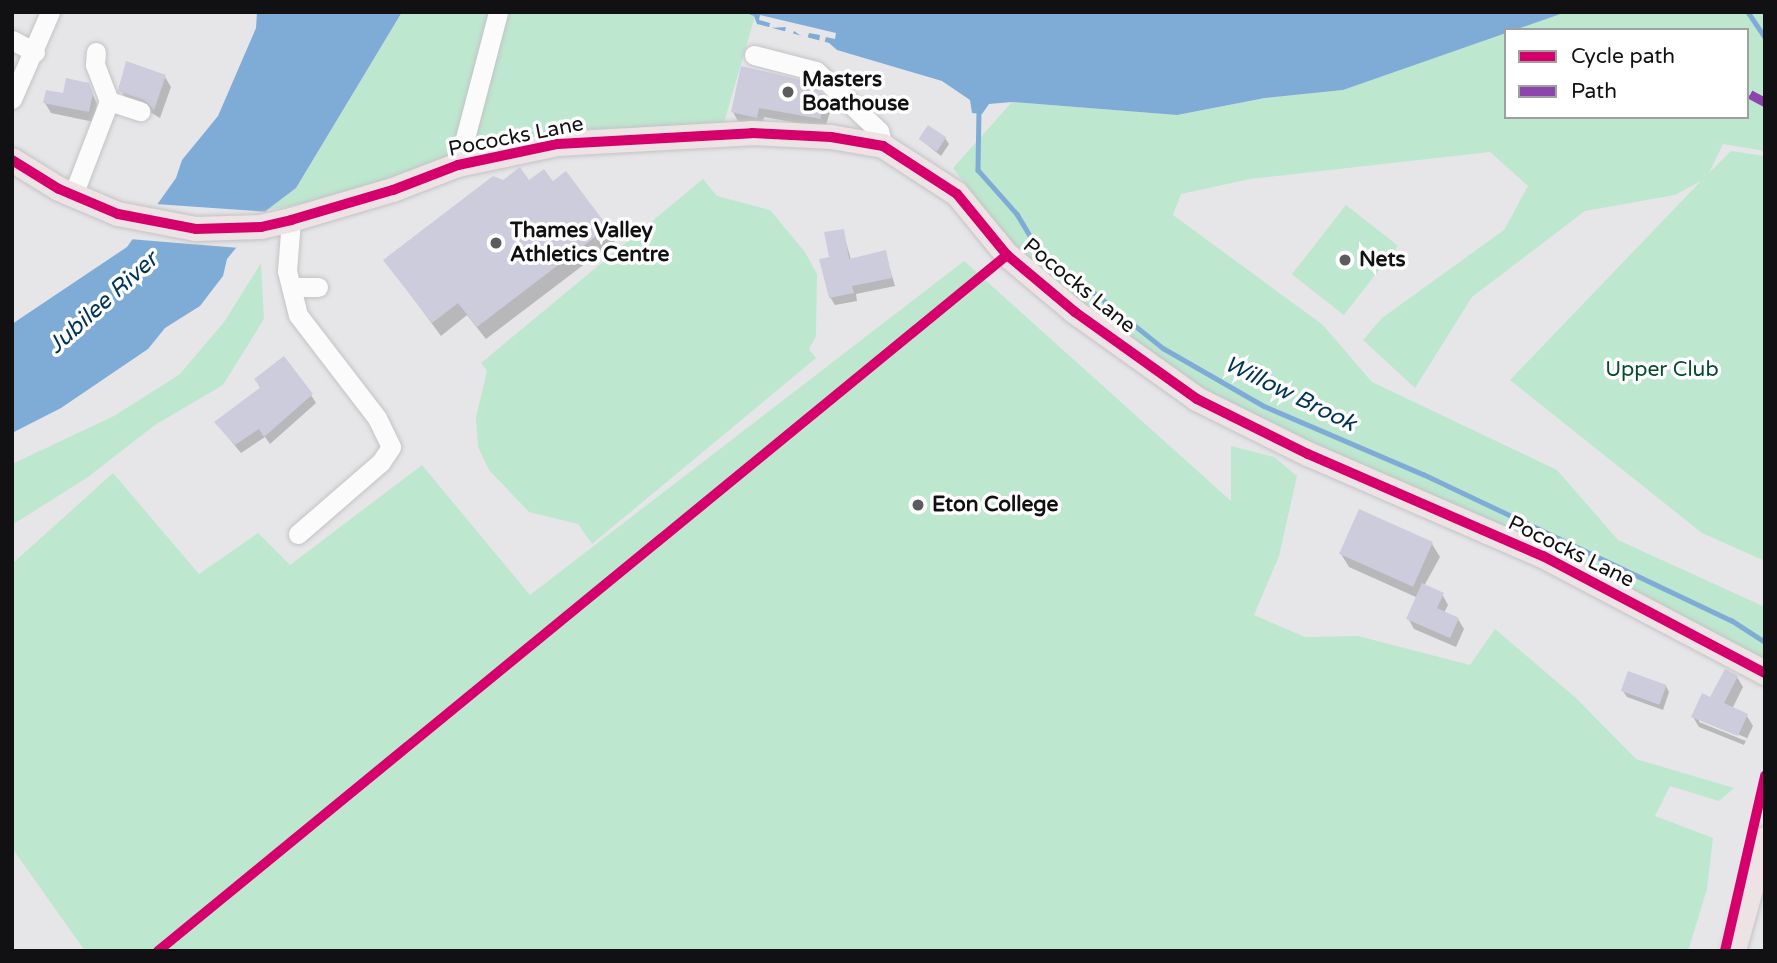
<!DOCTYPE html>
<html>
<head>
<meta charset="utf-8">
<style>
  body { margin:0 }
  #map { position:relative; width:1777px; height:963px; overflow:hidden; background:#e6e6e9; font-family:"Varela Round",sans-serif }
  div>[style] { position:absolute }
  .green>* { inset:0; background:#bee7d0; transform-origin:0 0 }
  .water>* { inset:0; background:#7facd7 }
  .pier>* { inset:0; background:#e6e6e9 }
  .shadow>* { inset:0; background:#0003 }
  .stream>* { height:4.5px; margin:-2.25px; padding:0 2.25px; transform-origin:2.25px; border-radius:2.25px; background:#7facd7 }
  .building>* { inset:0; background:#cdccdc; transform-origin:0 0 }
  .roads { filter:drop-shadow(0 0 2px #c3c3c5) drop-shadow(0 0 2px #c3c3c5) }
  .minor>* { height:19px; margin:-9.5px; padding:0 9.5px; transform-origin:9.5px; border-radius:9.5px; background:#fbfbfc }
  .major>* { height:24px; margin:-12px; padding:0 12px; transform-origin:12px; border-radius:12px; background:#ede3e5 }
  .quiet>* { height:9px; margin-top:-4.5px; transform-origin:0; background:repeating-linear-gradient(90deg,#8e44ad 0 18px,transparent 0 27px) }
  .cycleway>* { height:10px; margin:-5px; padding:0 5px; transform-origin:5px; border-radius:5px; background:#d6006c }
  .dots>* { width:19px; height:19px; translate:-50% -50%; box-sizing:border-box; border:4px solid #fff; border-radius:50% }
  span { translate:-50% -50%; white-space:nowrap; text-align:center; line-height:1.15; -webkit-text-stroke:7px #fff; paint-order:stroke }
  .poi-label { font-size:21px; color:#111113; font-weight:700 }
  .left { translate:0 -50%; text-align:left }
  .street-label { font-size:21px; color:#111113 }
  .park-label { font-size:21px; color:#044c2d }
  .water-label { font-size:23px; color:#003359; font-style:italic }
  .frame { position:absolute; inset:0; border:14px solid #111113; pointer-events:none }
  .legend { position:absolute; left:1504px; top:28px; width:245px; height:91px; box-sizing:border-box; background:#fff; border:2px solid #a0a0a1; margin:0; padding:9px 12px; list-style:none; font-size:21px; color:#111113 }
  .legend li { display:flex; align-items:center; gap:14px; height:35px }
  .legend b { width:35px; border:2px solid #a0a0a1 }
</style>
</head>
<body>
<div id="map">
  <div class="green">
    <i style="clip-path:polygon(402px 12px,493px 12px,451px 161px,350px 195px,267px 210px,296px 188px)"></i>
    <i style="clip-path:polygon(504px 12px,743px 12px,755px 16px,723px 126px,477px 152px,473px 131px)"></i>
    <i style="clip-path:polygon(1566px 12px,1765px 12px,1765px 151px,1723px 144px,1709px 173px,1731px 151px,1765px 156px,1765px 561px,1702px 533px,1510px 380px,1701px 181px,1675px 195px,1585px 211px,1472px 297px,1415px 388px,1363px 340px,1382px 318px,1504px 230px,1528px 186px,1490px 152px,1250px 179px,1181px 194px,1173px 215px,1323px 325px,1372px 382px,1557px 470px,1618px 540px,1765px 607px,1765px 663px,1586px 565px,1207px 397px,1099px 318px,1008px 241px,953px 168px,1012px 102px,1177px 115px,1265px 98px,1343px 90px,1506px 31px,1506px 117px,1747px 117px,1747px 30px,1510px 30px)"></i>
    <i style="clip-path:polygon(703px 179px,717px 196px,770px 210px,805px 252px,817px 274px,816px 336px,809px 349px,816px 358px,592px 544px,578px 524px,529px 512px,489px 470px,478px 447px,476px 417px,487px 371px,481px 363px)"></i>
    <i style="left:1346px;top:205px;width:66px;height:88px;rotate:38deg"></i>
    <i style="clip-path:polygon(964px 261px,1231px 501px,1231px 446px,1274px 457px,1297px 476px,1279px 556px,1254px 615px,1305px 637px,1358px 636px,1470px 665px,1495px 629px,1576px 698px,1636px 759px,1734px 788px,1719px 801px,1670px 786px,1655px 816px,1713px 838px,1707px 889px,1688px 951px,85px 951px,12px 848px,12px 564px,113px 473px,199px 574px,258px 533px,290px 565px,422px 465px,530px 595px)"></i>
    <i style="clip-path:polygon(261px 263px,264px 319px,223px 385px,155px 425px,88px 477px,12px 525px,12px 464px,114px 416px,180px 374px,224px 322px)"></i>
  </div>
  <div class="water">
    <i style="clip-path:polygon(257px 12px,402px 12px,296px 188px,267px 210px,227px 259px,223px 276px,200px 306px,165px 328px,148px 349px,61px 408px,12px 433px,12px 324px,127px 247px,176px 178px,182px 160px,218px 116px,256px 28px)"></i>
    <i style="clip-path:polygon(743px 12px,1122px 14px,1566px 12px,1343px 90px,1265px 98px,1177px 115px,1012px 102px,989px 104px,982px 114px,972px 113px,970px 100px,942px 81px,837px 50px,829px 43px,757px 24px,754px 16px)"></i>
  </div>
  <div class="pier">
    <i style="clip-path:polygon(760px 15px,836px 33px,835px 39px,826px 37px,824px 44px,819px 42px,820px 35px,809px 33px,807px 40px,794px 31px,792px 36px,784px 35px,786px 27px,769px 28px,770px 23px,759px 20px)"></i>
    <i style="clip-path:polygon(155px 204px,270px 212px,240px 248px,129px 239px)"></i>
  </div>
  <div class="shadow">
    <i style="clip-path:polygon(127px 63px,165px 77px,171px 87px,160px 118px,125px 97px,119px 87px)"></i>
    <i style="clip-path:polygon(743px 69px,825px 99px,831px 109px,825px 128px,764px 117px,762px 127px,738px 121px,733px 112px)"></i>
    <i style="clip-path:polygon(88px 84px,97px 104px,94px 122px,51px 113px,45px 103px)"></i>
    <i style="clip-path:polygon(945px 138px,949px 144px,941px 156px,921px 140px)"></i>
    <i style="clip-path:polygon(529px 182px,553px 183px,607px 228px,615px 241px,486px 339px,467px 315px,441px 336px,385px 260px)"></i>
    <i style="clip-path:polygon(843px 231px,851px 260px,885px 252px,895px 286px,856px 294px,857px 301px,835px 305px,830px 297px,831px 259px)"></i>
    <i style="clip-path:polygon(256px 380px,311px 395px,316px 403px,270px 444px,265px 437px,241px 453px,216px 423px,261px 389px)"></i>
    <i style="clip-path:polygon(1432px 544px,1440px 557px,1424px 586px,1442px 594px,1448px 605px,1444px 613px,1458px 619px,1464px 629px,1456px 647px,1414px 629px,1408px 618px,1418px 598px,1349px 567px,1341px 554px)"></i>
    <i style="clip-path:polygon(evenodd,1737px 677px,1743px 687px,1732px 709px,1747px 716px,1753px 726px,1744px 745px,1699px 727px,1693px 717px,1737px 677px,1699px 719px,1747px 738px,1746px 741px,1699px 722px,1699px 719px)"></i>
    <i style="clip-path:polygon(1666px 686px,1669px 692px,1663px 710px,1627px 697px,1623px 691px)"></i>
  </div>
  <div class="stream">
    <i style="left:1748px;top:12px;width:30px;rotate:56deg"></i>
    <i style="left:979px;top:111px;width:59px;rotate:91deg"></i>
    <i style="left:978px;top:170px;width:59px;rotate:48.4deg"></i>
    <i style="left:1017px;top:214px;width:37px;rotate:59deg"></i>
    <i style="left:1036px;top:246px;width:163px;rotate:38.8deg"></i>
    <i style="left:1163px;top:348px;width:116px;rotate:29.9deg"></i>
    <i style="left:1264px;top:406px;width:173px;rotate:23.2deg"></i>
    <i style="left:1423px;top:474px;width:341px;rotate:25.4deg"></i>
    <i style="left:1731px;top:620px;width:40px;rotate:32.9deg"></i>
  </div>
  <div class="building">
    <i style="clip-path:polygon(126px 61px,166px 75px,154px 110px,144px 100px,118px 91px)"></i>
    <i style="clip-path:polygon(741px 66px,810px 82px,827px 98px,820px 119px,759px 108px,757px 118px,731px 112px)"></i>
    <i style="clip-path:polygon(66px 78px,89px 83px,93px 93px,89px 112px,43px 103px,46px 90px,63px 93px)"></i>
    <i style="left:928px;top:125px;width:22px;height:17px;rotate:34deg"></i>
    <i style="clip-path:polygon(520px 167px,529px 180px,544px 169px,553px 181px,566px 171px,608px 227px,477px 327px,458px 303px,432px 323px,383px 260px,493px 176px,503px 180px)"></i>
    <i style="clip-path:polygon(844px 229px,849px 259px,886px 250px,892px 278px,852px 286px,854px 293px,829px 298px,819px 259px,829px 257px,824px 232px)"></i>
    <i style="clip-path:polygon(284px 356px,313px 394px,264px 437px,259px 429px,235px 445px,214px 422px,261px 387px,254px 379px)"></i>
    <i style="left:1359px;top:509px;width:81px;height:49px;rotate:24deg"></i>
    <i style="clip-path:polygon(1422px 583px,1444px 593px,1437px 608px,1459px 618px,1450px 638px,1406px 619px)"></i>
    <i style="clip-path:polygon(1725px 669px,1738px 676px,1724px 703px,1748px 714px,1738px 736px,1691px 717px,1702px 693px,1710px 697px)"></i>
    <i style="left:1628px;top:671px;width:41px;height:21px;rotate:20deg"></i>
  </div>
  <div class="roads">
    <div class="minor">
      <i style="left:12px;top:40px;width:26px;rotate:28deg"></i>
      <i style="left:754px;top:55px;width:64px;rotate:14.5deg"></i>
      <i style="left:816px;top:71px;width:87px;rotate:43.6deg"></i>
      <i style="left:879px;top:131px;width:16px;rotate:75deg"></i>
      <i style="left:12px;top:99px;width:95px;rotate:-66.4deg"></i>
      <i style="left:109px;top:101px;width:33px;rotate:18deg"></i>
      <i style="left:458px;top:165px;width:158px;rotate:-75.3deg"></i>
      <i style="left:73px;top:195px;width:101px;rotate:-69deg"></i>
      <i style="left:109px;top:101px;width:39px;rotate:-111deg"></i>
      <i style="left:95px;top:65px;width:13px;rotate:-86deg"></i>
      <i style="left:291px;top:220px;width:51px;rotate:94.5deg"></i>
      <i style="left:287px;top:271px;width:45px;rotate:76deg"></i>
      <i style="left:298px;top:315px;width:130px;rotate:52.5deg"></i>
      <i style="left:377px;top:418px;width:32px;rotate:64deg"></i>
      <i style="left:391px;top:447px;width:18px;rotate:124deg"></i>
      <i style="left:381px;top:462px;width:110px;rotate:139.1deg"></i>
      <i style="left:291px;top:287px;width:27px"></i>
    </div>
    <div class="major">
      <i style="left:12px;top:160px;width:55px;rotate:31.7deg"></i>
      <i style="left:59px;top:189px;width:64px;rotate:23deg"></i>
      <i style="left:118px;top:214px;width:79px;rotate:10.9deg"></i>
      <i style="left:196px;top:229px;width:65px;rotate:-1.8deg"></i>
      <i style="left:261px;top:227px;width:31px;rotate:-13deg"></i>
      <i style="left:291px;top:220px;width:106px;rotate:-16.4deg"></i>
      <i style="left:393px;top:190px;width:70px;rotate:-21deg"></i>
      <i style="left:458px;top:165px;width:102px;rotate:-11.9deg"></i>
      <i style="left:558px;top:144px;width:194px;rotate:-3.2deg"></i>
      <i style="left:752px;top:133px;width:79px;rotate:2.9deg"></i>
      <i style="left:831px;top:137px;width:53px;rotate:9.8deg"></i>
      <i style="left:883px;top:146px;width:88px;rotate:33deg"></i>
      <i style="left:957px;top:194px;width:79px;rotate:50.7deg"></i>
      <i style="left:1007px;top:255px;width:89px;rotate:40deg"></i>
      <i style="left:1075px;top:312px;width:150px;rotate:35.5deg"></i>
      <i style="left:1197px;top:399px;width:124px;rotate:26.4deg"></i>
      <i style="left:1308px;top:454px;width:256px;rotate:23.5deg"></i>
      <i style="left:1543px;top:556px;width:251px;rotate:27.8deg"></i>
      <i style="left:1734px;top:951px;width:116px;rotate:-74.5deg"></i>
    </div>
  </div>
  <div class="quiet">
    <i style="left:1750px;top:94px;width:17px;rotate:28deg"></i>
  </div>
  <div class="cycleway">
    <i style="left:12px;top:160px;width:55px;rotate:31.7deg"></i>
    <i style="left:59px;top:189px;width:64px;rotate:23deg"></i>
    <i style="left:118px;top:214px;width:79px;rotate:10.9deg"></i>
    <i style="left:196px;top:229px;width:65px;rotate:-1.8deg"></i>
    <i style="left:261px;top:227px;width:31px;rotate:-13deg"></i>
    <i style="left:291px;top:220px;width:106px;rotate:-16.4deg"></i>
    <i style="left:393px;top:190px;width:70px;rotate:-21deg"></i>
    <i style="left:458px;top:165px;width:102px;rotate:-11.9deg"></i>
    <i style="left:558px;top:144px;width:194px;rotate:-3.2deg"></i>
    <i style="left:752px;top:133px;width:79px;rotate:2.9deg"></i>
    <i style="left:831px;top:137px;width:53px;rotate:9.8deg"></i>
    <i style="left:883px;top:146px;width:88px;rotate:33deg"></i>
    <i style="left:957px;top:194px;width:79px;rotate:50.7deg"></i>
    <i style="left:1007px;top:255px;width:89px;rotate:40deg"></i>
    <i style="left:1075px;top:312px;width:150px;rotate:35.5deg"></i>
    <i style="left:1197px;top:399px;width:124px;rotate:26.4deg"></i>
    <i style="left:1308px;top:454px;width:256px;rotate:23.5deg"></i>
    <i style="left:1543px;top:556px;width:251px;rotate:27.8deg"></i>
    <i style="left:158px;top:951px;width:1098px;rotate:-39.34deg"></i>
    <i style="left:1725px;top:951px;width:180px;rotate:-77.1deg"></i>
  </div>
  <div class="dots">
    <i style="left:788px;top:92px;background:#5c5c5e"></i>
    <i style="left:496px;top:243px;background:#5c5c5e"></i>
    <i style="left:1345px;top:260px;background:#5c5c5e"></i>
    <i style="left:918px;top:505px;background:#5c5c5e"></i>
  </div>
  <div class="poi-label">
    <span class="left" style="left:802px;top:92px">Masters<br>Boathouse</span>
    <span class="left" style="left:510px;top:243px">Thames Valley<br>Athletics Centre</span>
    <span class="left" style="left:1359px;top:260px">Nets</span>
    <span class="left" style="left:932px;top:505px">Eton College</span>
  </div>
  <div class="street-label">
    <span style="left:516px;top:137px;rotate:-11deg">Pococks Lane</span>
    <span style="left:1079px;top:286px;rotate:39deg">Pococks Lane</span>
    <span style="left:1571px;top:552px;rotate:26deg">Pococks Lane</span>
  </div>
  <div class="park-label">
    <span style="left:1662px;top:370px">Upper Club</span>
  </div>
  <div class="water-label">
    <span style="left:103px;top:303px;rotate:-42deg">Jubilee River</span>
    <span style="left:1290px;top:394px;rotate:26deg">Willow Brook</span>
  </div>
  <div class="frame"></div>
  <ul class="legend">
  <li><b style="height:9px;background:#d6006c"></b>Cycle path</li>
  <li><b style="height:9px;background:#8e44ad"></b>Path</li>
  </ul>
</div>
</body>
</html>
